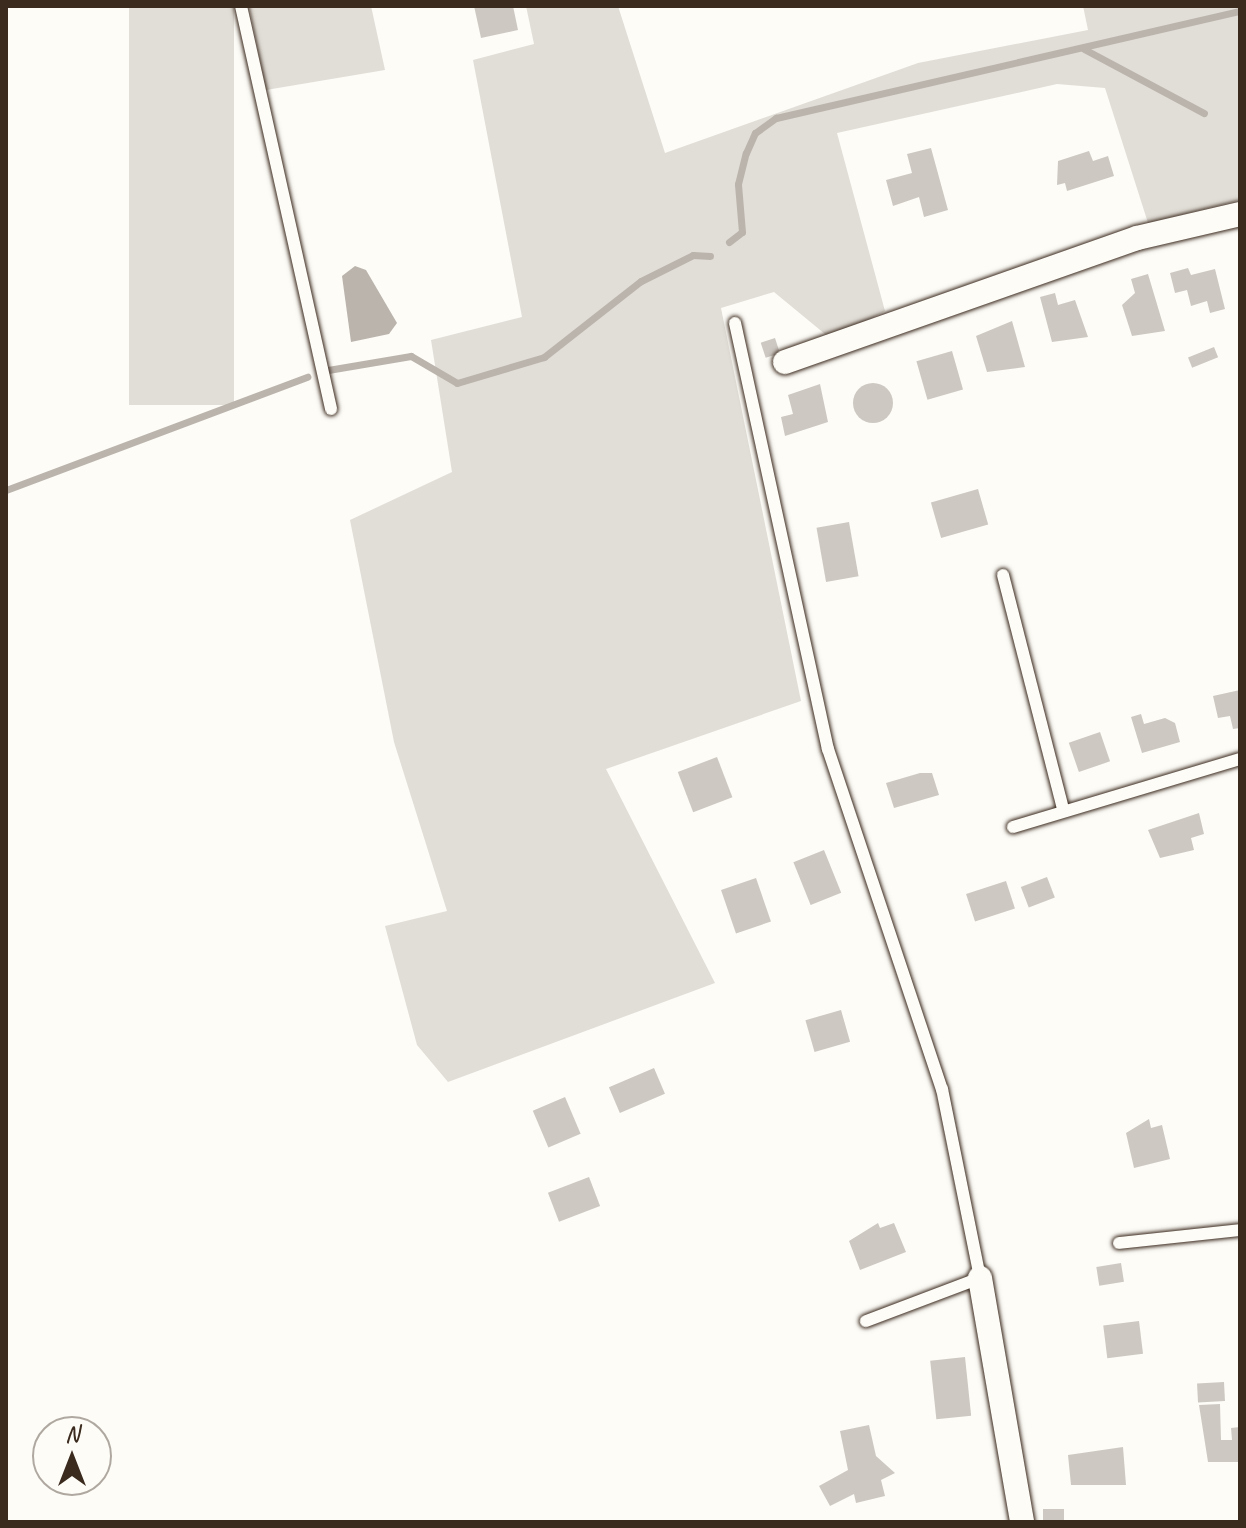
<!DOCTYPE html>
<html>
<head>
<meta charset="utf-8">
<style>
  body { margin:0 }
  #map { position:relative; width:1246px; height:1528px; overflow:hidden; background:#fdfcf7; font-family:Caveat,sans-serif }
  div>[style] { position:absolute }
  .green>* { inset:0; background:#e1ded7; transform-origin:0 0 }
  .water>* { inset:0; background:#bbb4ad }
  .stream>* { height:7px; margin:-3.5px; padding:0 3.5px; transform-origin:3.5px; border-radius:3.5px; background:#bbb4ad }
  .building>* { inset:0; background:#cdc8c2; transform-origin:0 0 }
  .round { border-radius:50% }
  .roads { filter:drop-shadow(0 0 2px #3b2a1e) drop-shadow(0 0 2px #3b2a1e) }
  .lane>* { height:12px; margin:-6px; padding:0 6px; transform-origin:6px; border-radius:6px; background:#fdfcf7 }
  .street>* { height:24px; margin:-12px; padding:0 12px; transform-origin:12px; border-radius:12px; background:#fdfcf7 }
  span { translate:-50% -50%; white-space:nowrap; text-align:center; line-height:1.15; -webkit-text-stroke:6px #fdfcf7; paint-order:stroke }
  .frame { position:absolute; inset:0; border:8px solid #3b2a1e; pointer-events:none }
  .north { position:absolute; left:32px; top:1416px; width:80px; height:80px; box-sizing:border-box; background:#fdfcf7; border:2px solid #afa8a0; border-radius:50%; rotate:0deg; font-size:22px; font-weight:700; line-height:32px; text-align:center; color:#3b2a1e }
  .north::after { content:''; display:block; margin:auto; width:28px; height:36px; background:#3b2a1e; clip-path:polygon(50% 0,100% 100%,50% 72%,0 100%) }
</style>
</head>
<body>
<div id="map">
  <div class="green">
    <i style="left:129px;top:6px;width:105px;height:399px"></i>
    <i style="clip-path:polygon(249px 6px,371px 6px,385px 70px,266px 90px)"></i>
    <i style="clip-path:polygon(526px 6px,618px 6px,665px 153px,918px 63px,1088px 30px,1083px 6px,1240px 6px,1240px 200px,1148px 223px,1105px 88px,1057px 84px,837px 133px,885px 311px,831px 339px,774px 292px,721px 308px,801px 701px,606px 769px,715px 983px,448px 1082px,417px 1045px,385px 926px,447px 911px,394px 742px,350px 520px,452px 472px,431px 340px,522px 317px,473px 60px,534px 44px)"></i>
  </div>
  <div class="water">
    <i style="clip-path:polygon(355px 266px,366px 270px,397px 323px,389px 334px,351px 342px,342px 276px)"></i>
  </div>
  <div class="stream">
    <i style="left:1084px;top:49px;width:136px;rotate:28.1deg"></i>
    <i style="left:729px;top:242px;width:16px;rotate:-38deg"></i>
    <i style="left:742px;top:232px;width:48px;rotate:-94.8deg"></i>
    <i style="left:738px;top:184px;width:32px;rotate:-76deg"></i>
    <i style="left:746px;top:153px;width:22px;rotate:-66deg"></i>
    <i style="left:755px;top:133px;width:26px;rotate:-36deg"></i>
    <i style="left:776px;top:118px;width:476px;rotate:-13deg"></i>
    <i style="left:328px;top:370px;width:84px;rotate:-9.6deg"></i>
    <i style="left:411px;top:356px;width:53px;rotate:30.4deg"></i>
    <i style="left:457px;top:383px;width:91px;rotate:-16.6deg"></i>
    <i style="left:544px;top:357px;width:123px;rotate:-38.1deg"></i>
    <i style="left:641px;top:281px;width:58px;rotate:-26.6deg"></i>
    <i style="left:693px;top:255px;width:17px;rotate:3deg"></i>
    <i style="left:6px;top:490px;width:322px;rotate:-20.6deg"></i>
  </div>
  <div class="building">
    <i style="clip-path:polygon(474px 6px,513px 6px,518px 30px,481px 38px)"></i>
    <i style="clip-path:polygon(931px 148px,948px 210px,924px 217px,919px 197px,893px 206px,886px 180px,912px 173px,907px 154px)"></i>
    <i style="clip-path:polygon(1089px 151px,1093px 161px,1108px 156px,1114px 176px,1067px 191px,1065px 183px,1057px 185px,1058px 161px)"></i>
    <i style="clip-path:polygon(1188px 268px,1191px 275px,1215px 269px,1225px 309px,1210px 313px,1207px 301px,1191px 306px,1187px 290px,1175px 293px,1170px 273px)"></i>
    <i style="clip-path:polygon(1148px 274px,1165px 331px,1132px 336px,1122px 305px,1135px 293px,1131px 279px)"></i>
    <i style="clip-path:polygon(1055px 293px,1058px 305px,1075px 300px,1088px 337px,1052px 342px,1040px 297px)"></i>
    <i style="clip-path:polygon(1012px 321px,1025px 367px,987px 372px,976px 336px)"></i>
    <i style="left:775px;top:338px;width:16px;height:15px;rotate:72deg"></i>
    <i style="left:1214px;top:347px;width:11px;height:28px;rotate:68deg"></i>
    <i style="left:952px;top:351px;width:40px;height:37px;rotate:74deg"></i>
    <i class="round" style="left:853px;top:383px;width:40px;height:40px"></i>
    <i style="clip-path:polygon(820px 384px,828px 422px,785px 436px,781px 417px,793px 414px,788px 395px)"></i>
    <i style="left:978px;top:489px;width:37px;height:49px;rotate:74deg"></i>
    <i style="left:849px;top:522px;width:55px;height:33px;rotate:80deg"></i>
    <i style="clip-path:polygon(1240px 690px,1240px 728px,1233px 729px,1230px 716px,1218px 718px,1213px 696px)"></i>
    <i style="clip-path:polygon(1141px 714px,1144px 724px,1165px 718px,1175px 723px,1180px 742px,1142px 753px,1131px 717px)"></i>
    <i style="left:1100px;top:732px;width:31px;height:33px;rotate:71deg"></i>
    <i style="left:717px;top:757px;width:43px;height:42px;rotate:69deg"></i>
    <i style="clip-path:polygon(920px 773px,932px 773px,939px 795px,894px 808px,886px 783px)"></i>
    <i style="clip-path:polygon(1199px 813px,1204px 834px,1191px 838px,1194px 850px,1160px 858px,1148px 830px)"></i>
    <i style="left:824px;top:850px;width:46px;height:33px;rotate:68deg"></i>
    <i style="left:1047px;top:877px;width:22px;height:28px;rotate:69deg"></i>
    <i style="left:756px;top:878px;width:46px;height:37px;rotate:71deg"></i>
    <i style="left:1006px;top:881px;width:29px;height:42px;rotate:72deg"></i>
    <i style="left:841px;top:1010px;width:33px;height:37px;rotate:74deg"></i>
    <i style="left:654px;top:1068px;width:28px;height:49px;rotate:67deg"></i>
    <i style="left:565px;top:1097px;width:40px;height:35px;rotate:67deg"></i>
    <i style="clip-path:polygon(1149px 1119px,1151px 1128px,1162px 1125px,1170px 1159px,1134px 1168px,1126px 1133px)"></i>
    <i style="left:589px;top:1177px;width:31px;height:44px;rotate:69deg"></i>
    <i style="clip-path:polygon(878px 1223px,880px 1228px,894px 1223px,906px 1252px,860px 1270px,849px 1241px)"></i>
    <i style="left:1121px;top:1263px;width:19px;height:25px;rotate:81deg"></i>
    <i style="left:1139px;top:1321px;width:33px;height:36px;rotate:83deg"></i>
    <i style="left:965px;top:1357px;width:59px;height:35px;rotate:84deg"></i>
    <i style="left:1224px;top:1382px;width:19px;height:27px;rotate:87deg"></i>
    <i style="clip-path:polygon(1220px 1404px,1221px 1440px,1232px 1440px,1231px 1428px,1240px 1427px,1240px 1462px,1208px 1462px,1199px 1405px)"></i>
    <i style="clip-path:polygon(869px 1425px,876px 1456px,895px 1473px,881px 1480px,885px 1496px,856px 1503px,854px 1494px,830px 1506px,819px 1486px,848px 1470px,840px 1431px)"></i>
    <i style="clip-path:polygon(1123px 1447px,1126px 1485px,1071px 1485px,1068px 1455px)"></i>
    <i style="left:1064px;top:1509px;width:13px;height:21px;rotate:90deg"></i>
  </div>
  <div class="roads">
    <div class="lane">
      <i style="left:241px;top:6px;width:413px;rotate:77.4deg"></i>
      <i style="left:735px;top:323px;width:436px;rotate:77.7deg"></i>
      <i style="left:828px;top:749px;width:359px;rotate:71.5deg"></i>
      <i style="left:942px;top:1089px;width:193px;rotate:78.6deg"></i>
      <i style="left:980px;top:1278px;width:122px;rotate:159.3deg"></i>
      <i style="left:1003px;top:575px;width:242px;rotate:75.6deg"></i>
      <i style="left:1013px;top:827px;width:237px;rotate:-16.7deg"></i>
      <i style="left:1119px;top:1243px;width:122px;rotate:-6.1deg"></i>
    </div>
    <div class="street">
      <i style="left:785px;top:362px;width:373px;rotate:-19.4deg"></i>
      <i style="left:1137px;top:238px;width:106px;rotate:-13.1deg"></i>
      <i style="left:980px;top:1278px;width:248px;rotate:80.2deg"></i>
    </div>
  </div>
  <div class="frame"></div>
  <div class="north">N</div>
</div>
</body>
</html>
